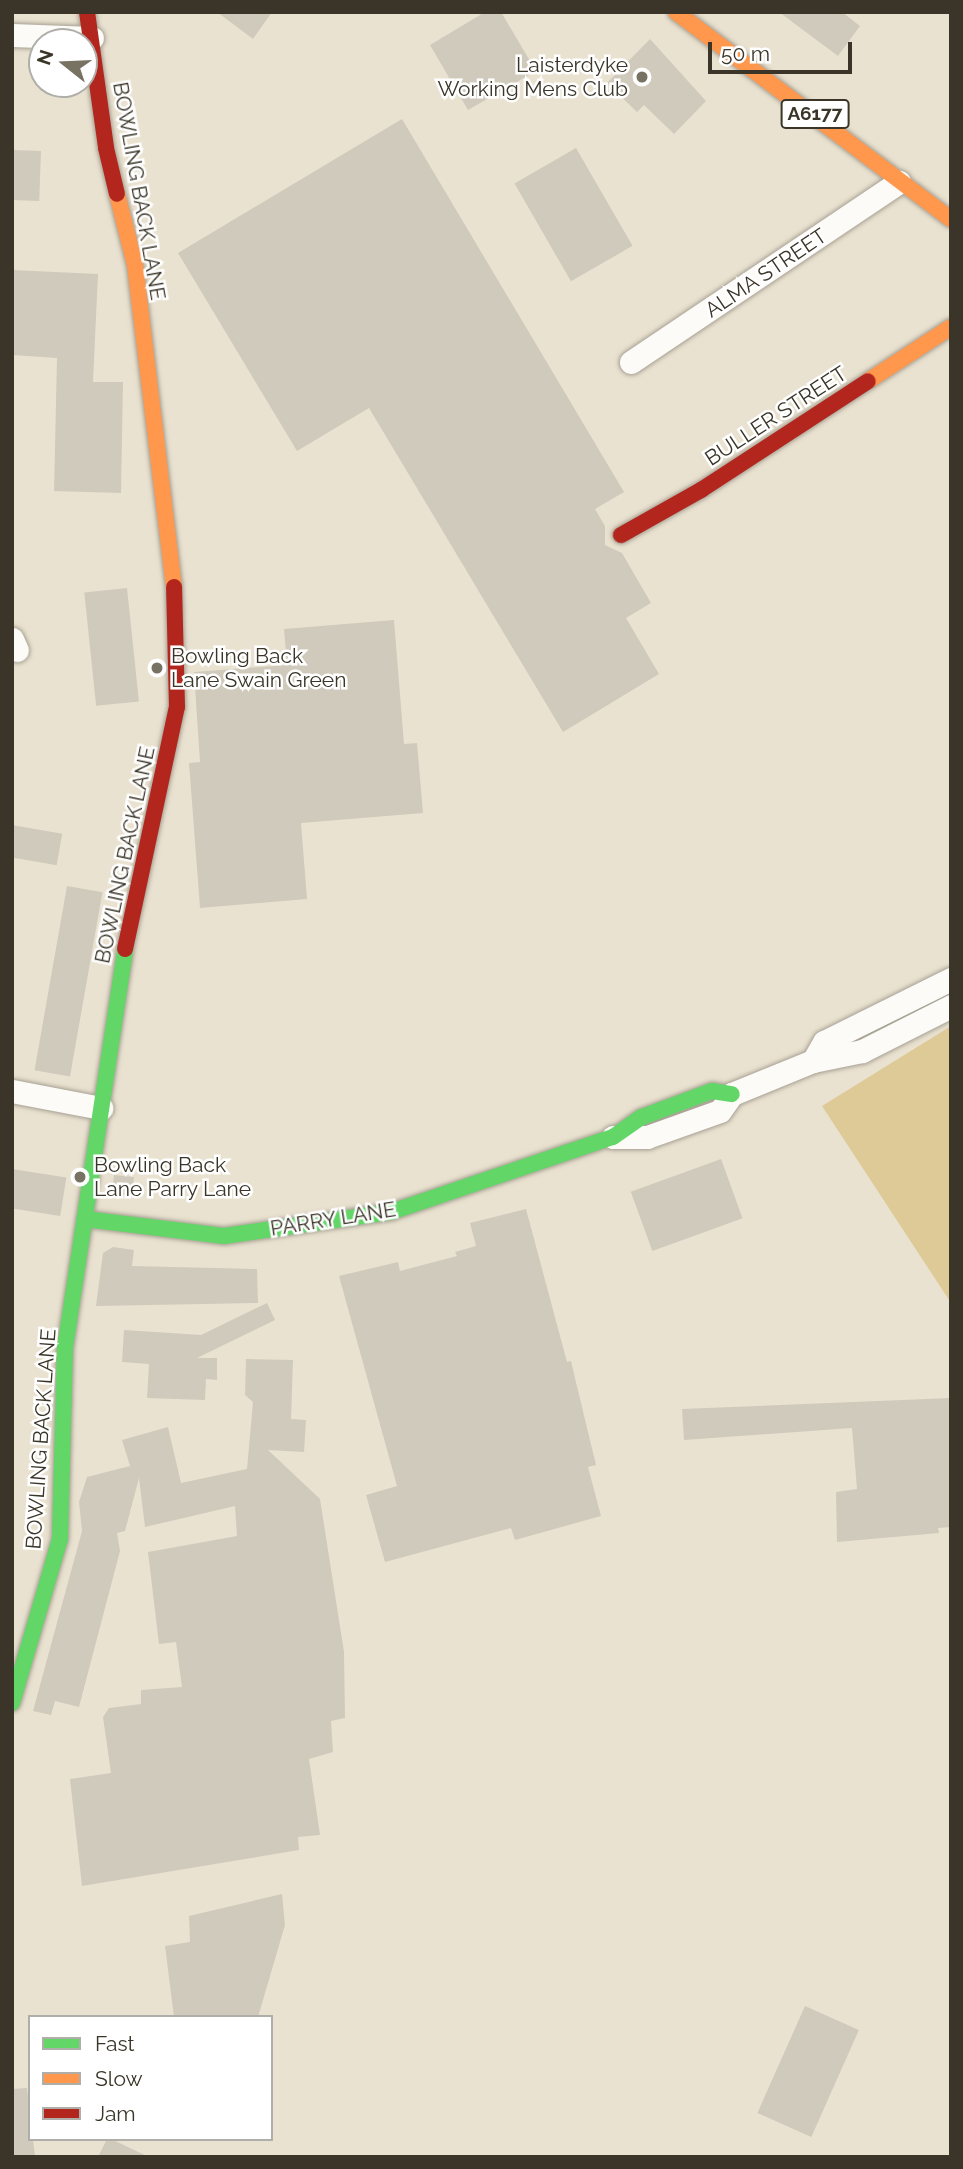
<!DOCTYPE html>
<html>
<head>
<meta charset="utf-8">
<style>
  body { margin:0 }
  #map { position:relative; width:963px; height:2169px; overflow:hidden; background:#eae2d0; font-family:Raleway,sans-serif }
  div>[style] { position:absolute }
  .green>* { inset:0; background:#deca97 }
  .building>* { inset:0; background:#d0cabc; transform-origin:0 0 }
  .roads { filter:drop-shadow(0 0 2px #a7a194) drop-shadow(0 0 2px #a7a194) }
  .street>* { height:23px; margin:-11.5px; padding:0 11.5px; transform-origin:11.5px; border-radius:11.5px; background:#fcfbf8 }
  .fast>* { height:16px; margin:-8px; padding:0 8px; transform-origin:8px; border-radius:8px; background:#63d668 }
  .slow>* { height:16px; margin:-8px; padding:0 8px; transform-origin:8px; border-radius:8px; background:#ff974d }
  .jam>* { height:16px; margin:-8px; padding:0 8px; transform-origin:8px; border-radius:8px; background:#b3261e }
  .dots>* { width:19px; height:19px; translate:-50% -50%; box-sizing:border-box; border:4px solid #fff; border-radius:50% }
  span { translate:-50% -50%; white-space:nowrap; text-align:center; line-height:1.15; -webkit-text-stroke:5px #fff; paint-order:stroke }
  .shield-label span { padding:2px 5px; background:#fff; border:2px solid; border-radius:5px; -webkit-text-stroke-width:0 }
  .shield-label { font-size:19px; color:#3a3528; font-weight:700 }
  .poi-label { font-size:21px; color:#3a3528 }
  .right { translate:-100% -50%; text-align:right }
  .left { translate:0 -50%; text-align:left }
  .street-label { font-size:21px; color:#3a3528 }
  .frame { position:absolute; inset:0; border:14px solid #3a3528; pointer-events:none }
  .legend { position:absolute; left:28px; top:2015px; width:245px; height:126px; box-sizing:border-box; background:#fff; border:2px solid #b0aea9; margin:0; padding:9px 12px; list-style:none; font-size:21px; color:#3a3528 }
  .legend li { display:flex; align-items:center; gap:14px; height:35px }
  .legend b { width:35px; border:2px solid #b0aea9 }
  .north { position:absolute; left:28px; top:28px; width:70px; height:70px; box-sizing:border-box; background:#fff; border:2px solid #b0aea9; border-radius:50%; rotate:288deg; font-size:19px; font-weight:700; line-height:28px; text-align:center; color:#3a3528 }
  .north::after { content:''; display:block; margin:auto; width:24px; height:32px; background:#787263; clip-path:polygon(50% 0,100% 100%,50% 72%,0 100%) }
  .scale { position:absolute; left:708px; top:42px; width:144px; height:32px; box-sizing:border-box; border:4px solid #3a3528; border-top:0; padding-left:9px; font-size:21px; line-height:24px; white-space:nowrap; color:#3a3528; -webkit-text-stroke:5px #fff; paint-order:stroke }
</style>
</head>
<body>
<div id="map">
  <div class="green">
    <i style="clip-path:polygon(951px 1026px,951px 1303px,822px 1106px)"></i>
  </div>
  <div class="building">
    <i style="clip-path:polygon(217px 12px,272px 12px,253px 39px)"></i>
    <i style="clip-path:polygon(485px 12px,501px 12px,536px 71px,468px 110px,430px 45px)"></i>
    <i style="clip-path:polygon(779px 12px,842px 12px,860px 26px,838px 56px)"></i>
    <i style="clip-path:polygon(650px 39px,706px 101px,674px 134px,644px 105px,637px 112px,607px 83px)"></i>
    <i style="clip-path:polygon(402px 119px,624px 492px,595px 509px,605px 526px,605px 545px,622px 553px,651px 603px,626px 618px,659px 674px,563px 732px,369px 408px,297px 451px,178px 253px)"></i>
    <i style="left:576px;top:148px;width:113px;height:71px;rotate:60deg"></i>
    <i style="left:12px;top:150px;width:29px;height:50px;rotate:2deg"></i>
    <i style="clip-path:polygon(12px 270px,98px 274px,93px 382px,123px 382px,121px 493px,54px 491px,57px 358px,12px 355px)"></i>
    <i style="left:127px;top:588px;width:114px;height:43px;rotate:84deg"></i>
    <i style="clip-path:polygon(394px 620px,404px 744px,417px 743px,423px 813px,301px 823px,307px 899px,200px 908px,189px 763px,200px 762px,194px 672px,287px 665px,284px 629px)"></i>
    <i style="left:12px;top:825px;width:51px;height:32px;rotate:10deg"></i>
    <i style="left:67px;top:886px;width:36px;height:187px;rotate:10deg"></i>
    <i style="left:721px;top:1159px;width:63px;height:96px;rotate:70deg"></i>
    <i style="left:12px;top:1169px;width:55px;height:39px;rotate:9deg"></i>
    <i style="left:114px;top:1175px;width:20px;height:19px;rotate:6deg"></i>
    <i style="clip-path:polygon(526px 1209px,567px 1362px,571px 1361px,574px 1374px,596px 1465px,588px 1467px,601px 1516px,515px 1540px,511px 1528px,385px 1562px,366px 1495px,397px 1486px,339px 1276px,398px 1262px,400px 1271px,457px 1256px,455px 1252px,476px 1246px,470px 1223px)"></i>
    <i style="clip-path:polygon(113px 1247px,134px 1250px,132px 1266px,257px 1269px,258px 1303px,96px 1306px,103px 1253px)"></i>
    <i style="clip-path:polygon(267px 1303px,275px 1320px,197px 1358px,217px 1358px,217px 1380px,206px 1379px,205px 1400px,147px 1398px,149px 1364px,122px 1362px,124px 1330px,201px 1335px)"></i>
    <i style="clip-path:polygon(246px 1359px,293px 1360px,291px 1419px,306px 1420px,304px 1452px,268px 1450px,320px 1499px,344px 1652px,345px 1718px,331px 1721px,333px 1752px,309px 1759px,320px 1835px,298px 1837px,299px 1850px,82px 1886px,70px 1779px,111px 1773px,103px 1717px,109px 1708px,141px 1704px,141px 1690px,182px 1687px,176px 1642px,159px 1644px,148px 1552px,237px 1536px,235px 1506px,145px 1527px,139px 1478px,125px 1531px,117px 1533px,120px 1551px,79px 1707px,55px 1701px,51px 1715px,33px 1711px,82px 1531px,79px 1502px,87px 1477px,130px 1466px,122px 1440px,168px 1427px,181px 1483px,247px 1469px,253px 1402px,245px 1395px)"></i>
    <i style="clip-path:polygon(951px 1398px,951px 1527px,938px 1528px,939px 1533px,837px 1542px,836px 1492px,857px 1489px,852px 1428px,684px 1440px,682px 1409px)"></i>
    <i style="clip-path:polygon(282px 1894px,285px 1925px,258px 2017px,174px 2017px,165px 1946px,190px 1942px,189px 1916px)"></i>
    <i style="left:805px;top:2006px;width:59px;height:117px;rotate:24deg"></i>
    <i style="clip-path:polygon(27px 2088px,35px 2157px,12px 2157px,12px 2089px)"></i>
    <i style="clip-path:polygon(107px 2139px,111px 2139px,149px 2157px,98px 2157px)"></i>
  </div>
  <div class="roads">
    <div class="street">
      <i style="left:12px;top:35px;width:80px;rotate:2.1deg"></i>
      <i style="left:631px;top:362px;width:323px;rotate:-33.9deg"></i>
      <i style="left:12px;top:639px;width:12px;rotate:66deg"></i>
      <i style="left:813px;top:1061px;width:22px;rotate:-60deg"></i>
      <i style="left:824px;top:1042px;width:142px;rotate:-26.4deg"></i>
      <i style="left:12px;top:1091px;width:91px;rotate:10.8deg"></i>
      <i style="left:613px;top:1137px;width:34px"></i>
      <i style="left:647px;top:1137px;width:77px;rotate:-19.6deg"></i>
      <i style="left:720px;top:1111px;width:21px;rotate:-55deg"></i>
      <i style="left:732px;top:1094px;width:87px;rotate:-22.2deg"></i>
      <i style="left:813px;top:1061px;width:50px;rotate:-11.5deg"></i>
      <i style="left:862px;top:1051px;width:100px;rotate:-26.8deg"></i>
    </div>
    <div class="fast">
      <i style="left:85px;top:1219px;width:140px;rotate:7deg"></i>
      <i style="left:224px;top:1236px;width:169px;rotate:-8.2deg"></i>
      <i style="left:391px;top:1212px;width:234px;rotate:-18.7deg"></i>
      <i style="left:613px;top:1137px;width:35px;rotate:-35deg"></i>
      <i style="left:642px;top:1117px;width:75px;rotate:-20.4deg"></i>
      <i style="left:712px;top:1091px;width:20px;rotate:9deg"></i>
      <i style="left:12px;top:1703px;width:171px;rotate:-73.7deg"></i>
      <i style="left:60px;top:1539px;width:191px;rotate:-88.5deg"></i>
      <i style="left:65px;top:1348px;width:403px;rotate:-81.4deg"></i>
    </div>
    <div class="slow">
      <i style="left:676px;top:12px;width:344px;rotate:37deg"></i>
      <i style="left:117px;top:194px;width:73px;rotate:75.8deg"></i>
      <i style="left:135px;top:265px;width:324px;rotate:83.1deg"></i>
      <i style="left:868px;top:381px;width:99px;rotate:-33deg"></i>
    </div>
    <div class="jam">
      <i style="left:87px;top:12px;width:137px;rotate:82deg"></i>
      <i style="left:106px;top:148px;width:47px;rotate:76.6deg"></i>
      <i style="left:621px;top:535px;width:92px;rotate:-29.4deg"></i>
      <i style="left:701px;top:490px;width:199px;rotate:-33.1deg"></i>
      <i style="left:125px;top:949px;width:248px;rotate:-77.9deg"></i>
      <i style="left:177px;top:707px;width:120px;rotate:-91.4deg"></i>
    </div>
  </div>
  <div class="dots">
    <i style="left:642px;top:77px;background:#787263"></i>
    <i style="left:157px;top:668px;background:#787263"></i>
    <i style="left:80px;top:1177px;background:#787263"></i>
  </div>
  <div class="shield-label">
    <span style="left:815px;top:114px">A6177</span>
  </div>
  <div class="poi-label">
    <span class="right" style="left:628px;top:77px">Laisterdyke<br>Working Mens Club</span>
    <span class="left" style="left:171px;top:668px">Bowling Back<br>Lane Swain Green</span>
    <span class="left" style="left:94px;top:1177px">Bowling Back<br>Lane Parry Lane</span>
  </div>
  <div class="street-label">
    <span style="left:139px;top:191px;rotate:80deg">BOWLING BACK LANE</span>
    <span style="left:766px;top:273px;rotate:-34deg">ALMA STREET</span>
    <span style="left:776px;top:416px;rotate:-33deg">BULLER STREET</span>
    <span style="left:125px;top:855px;rotate:-78deg">BOWLING BACK LANE</span>
    <span style="left:333px;top:1219px;rotate:-9deg">PARRY LANE</span>
    <span style="left:41px;top:1439px;rotate:-86deg">BOWLING BACK LANE</span>
  </div>
  <div class="frame"></div>
  <ul class="legend">
  <li><b style="height:9px;background:#63d668"></b>Fast</li>
  <li><b style="height:9px;background:#ff974d"></b>Slow</li>
  <li><b style="height:9px;background:#b3261e"></b>Jam</li>
  </ul>
  <div class="north">N</div>
  <div class="scale">50 m</div>
</div>
</body>
</html>
